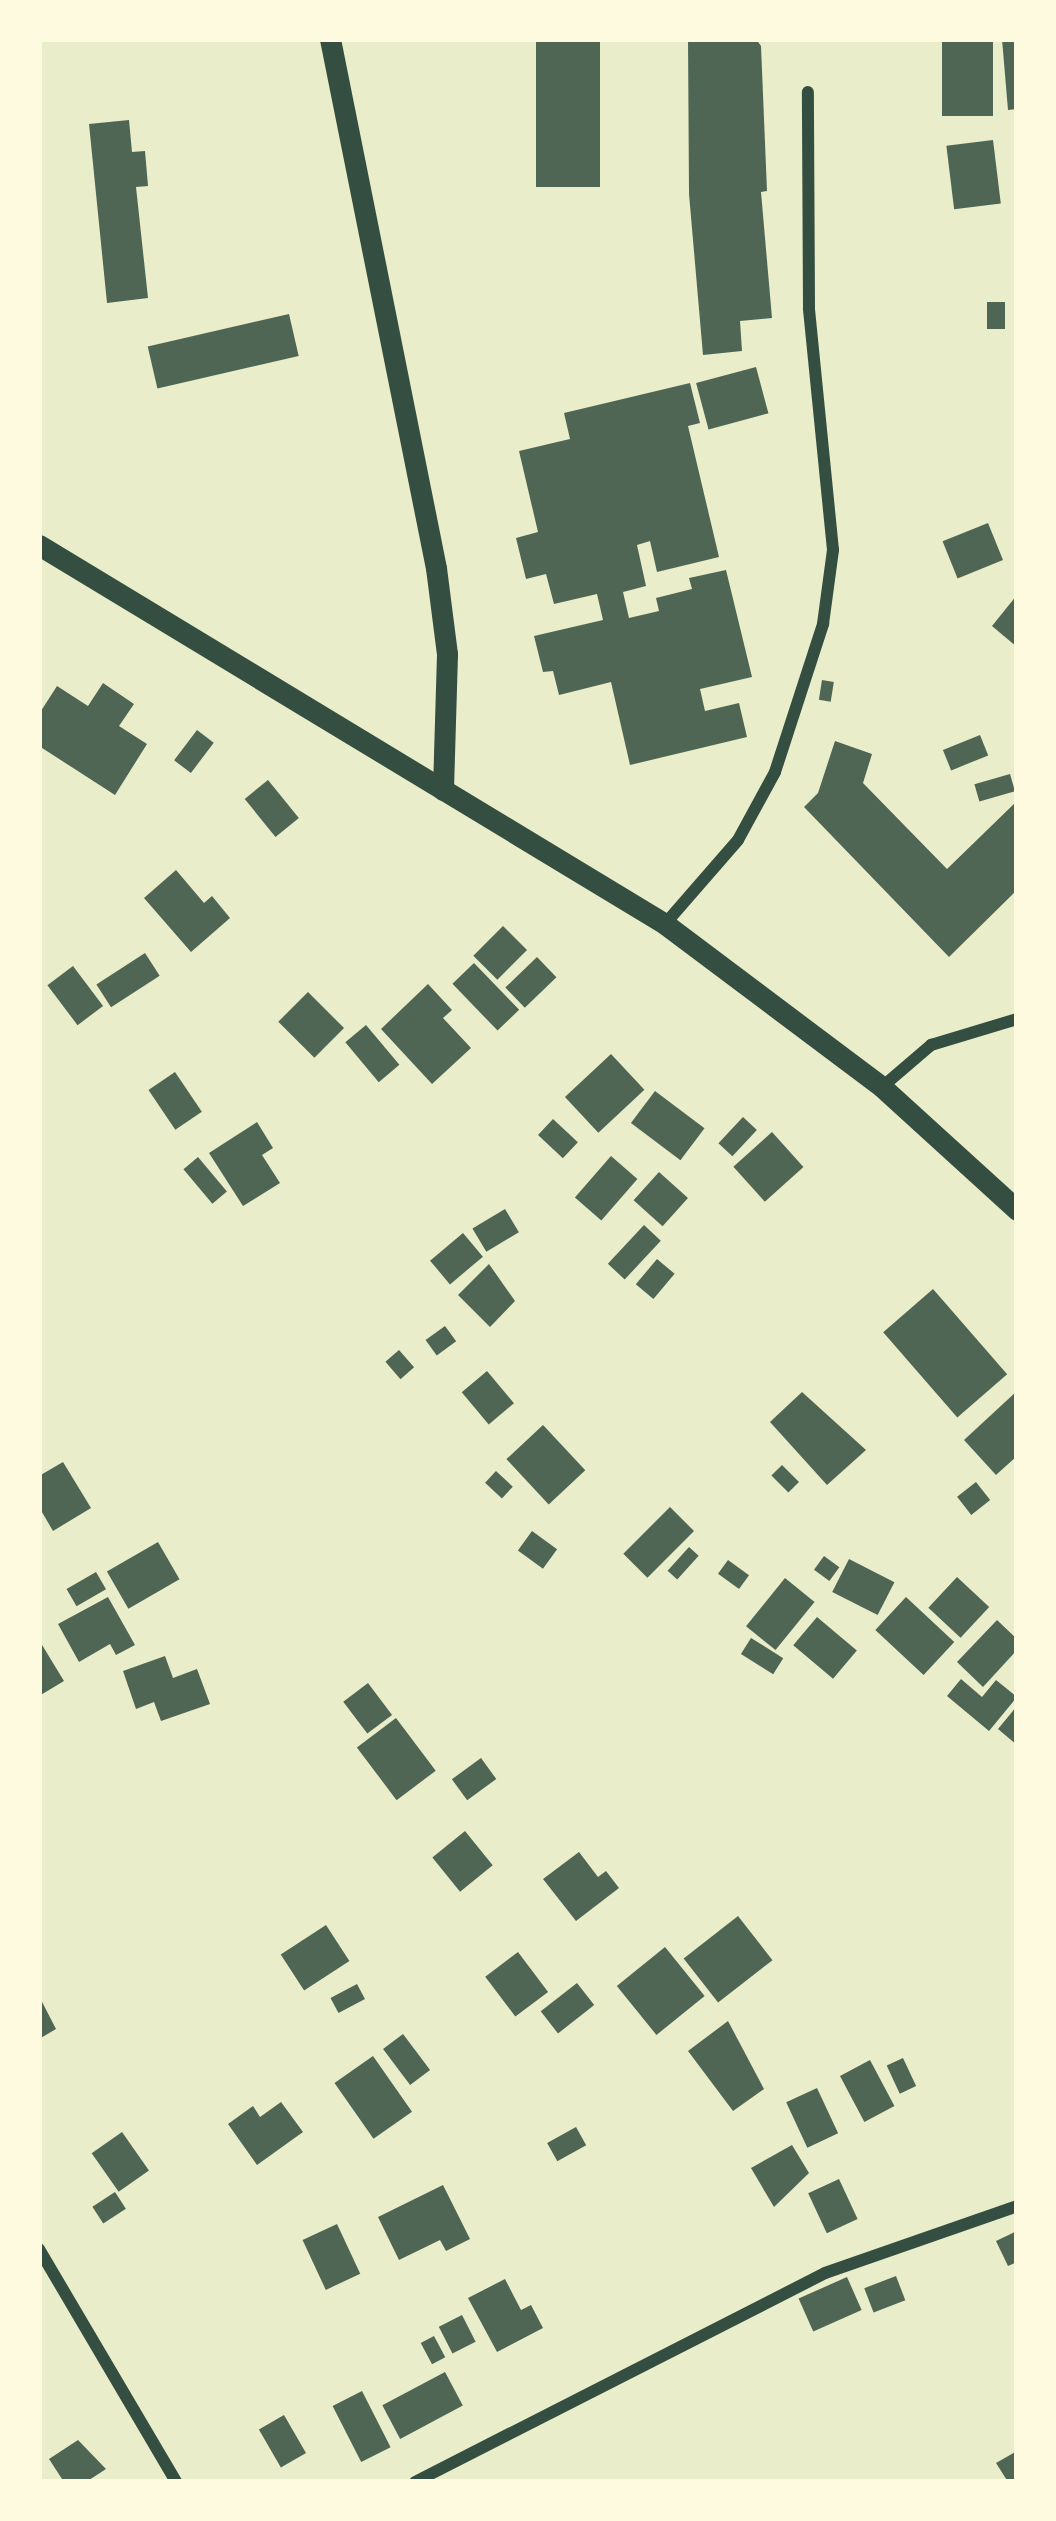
<!DOCTYPE html>
<html>
<head>
<meta charset="utf-8">
<style>
  body { margin:0 }
  #map { position:relative; width:1056px; height:2521px; overflow:hidden; background:#e9edc9; font-family:Quicksand,sans-serif }
  div>[style] { position:absolute }
  .building>* { inset:0; background:#4f6655; transform-origin:0 0 }
  .minor>* { height:12px; margin:-6px; padding:0 6px; transform-origin:6px; border-radius:6px; background:#344e41 }
  .tertiary>* { height:21px; margin:-10.5px; padding:0 10.5px; transform-origin:10.5px; border-radius:10.5px; background:#344e41 }
  span { translate:-50% -50%; white-space:nowrap; text-align:center; line-height:1.15; -webkit-text-stroke:12px #fefae0; paint-order:stroke }
  .frame { position:absolute; inset:0; border:42px solid #fefae0; pointer-events:none }
</style>
</head>
<body>
<div id="map">
  <div class="building">
    <i style="left:536px;top:39px;width:64px;height:148px"></i>
    <i style="clip-path:polygon(688px 39px,756px 39px,761px 46px,767px 191px,761px 192px,772px 318px,740px 321px,742px 351px,703px 355px,689px 194px)"></i>
    <i style="left:942px;top:39px;width:51px;height:77px"></i>
    <i style="clip-path:polygon(1002px 39px,1017px 39px,1017px 109px,1008px 110px)"></i>
    <i style="clip-path:polygon(129px 120px,132px 152px,145px 151px,148px 186px,136px 187px,148px 298px,107px 303px,89px 124px)"></i>
    <i style="left:993px;top:140px;width:64px;height:47px;rotate:83deg"></i>
    <i style="left:1005px;top:302px;width:27px;height:18px;rotate:90deg"></i>
    <i style="left:289px;top:314px;width:43px;height:145px;rotate:77deg"></i>
    <i style="left:756px;top:367px;width:48px;height:62px;rotate:75deg"></i>
    <i style="clip-path:polygon(690px 383px,700px 423px,688px 426px,719px 557px,657px 572px,650px 541px,637px 545px,646px 586px,623px 592px,629px 618px,659px 611px,656px 598px,692px 589px,689px 578px,726px 570px,752px 677px,700px 689px,705px 711px,739px 703px,747px 737px,630px 765px,611px 682px,559px 695px,553px 671px,543px 672px,534px 636px,603px 620px,597px 594px,554px 604px,546px 574px,526px 579px,516px 538px,538px 532px,519px 451px,570px 439px,564px 413px)"></i>
    <i style="left:988px;top:523px;width:40px;height:49px;rotate:68deg"></i>
    <i style="clip-path:polygon(1017px 595px,1017px 647px,992px 626px)"></i>
    <i style="left:822px;top:680px;width:12px;height:20px;rotate:9deg"></i>
    <i style="clip-path:polygon(103px 683px,134px 704px,119px 726px,147px 744px,115px 795px,39px 746px,39px 714px,57px 686px,88px 706px)"></i>
    <i style="left:197px;top:730px;width:21px;height:38px;rotate:37deg"></i>
    <i style="left:980px;top:735px;width:22px;height:40px;rotate:68deg"></i>
    <i style="clip-path:polygon(835px 741px,872px 754px,863px 783px,947px 869px,1017px 801px,1017px 890px,949px 957px,804px 807px,818px 793px)"></i>
    <i style="left:1010px;top:774px;width:18px;height:37px;rotate:74deg"></i>
    <i style="left:268px;top:780px;width:49px;height:30px;rotate:51deg"></i>
    <i style="clip-path:polygon(176px 870px,204px 903px,212px 896px,230px 918px,191px 952px,144px 898px)"></i>
    <i style="left:503px;top:926px;width:34px;height:42px;rotate:45deg"></i>
    <i style="left:145px;top:953px;width:27px;height:58px;rotate:57deg"></i>
    <i style="left:537px;top:957px;width:28px;height:44px;rotate:46deg"></i>
    <i style="left:474px;top:963px;width:65px;height:30px;rotate:46deg"></i>
    <i style="left:73px;top:966px;width:50px;height:32px;rotate:53deg"></i>
    <i style="clip-path:polygon(428px 984px,452px 1010px,443px 1018px,471px 1048px,432px 1084px,381px 1029px)"></i>
    <i style="left:308px;top:992px;width:51px;height:42px;rotate:45deg"></i>
    <i style="left:366px;top:1025px;width:52px;height:27px;rotate:50deg"></i>
    <i style="left:611px;top:1054px;width:49px;height:63px;rotate:47deg"></i>
    <i style="left:175px;top:1072px;width:48px;height:32px;rotate:56deg"></i>
    <i style="left:655px;top:1091px;width:62px;height:40px;rotate:37deg"></i>
    <i style="left:743px;top:1117px;width:19px;height:36px;rotate:43deg"></i>
    <i style="left:553px;top:1119px;width:34px;height:22px;rotate:43deg"></i>
    <i style="clip-path:polygon(257px 1122px,273px 1148px,262px 1155px,280px 1183px,243px 1206px,209px 1153px)"></i>
    <i style="left:772px;top:1132px;width:47px;height:52px;rotate:48deg"></i>
    <i style="left:611px;top:1156px;width:35px;height:55px;rotate:41deg"></i>
    <i style="left:198px;top:1157px;width:45px;height:19px;rotate:50deg"></i>
    <i style="left:659px;top:1172px;width:39px;height:38px;rotate:42deg"></i>
    <i style="left:505px;top:1209px;width:27px;height:38px;rotate:59deg"></i>
    <i style="left:644px;top:1225px;width:23px;height:53px;rotate:43deg"></i>
    <i style="left:463px;top:1233px;width:31px;height:43px;rotate:50deg"></i>
    <i style="left:657px;top:1259px;width:23px;height:33px;rotate:40deg"></i>
    <i style="clip-path:polygon(489px 1264px,515px 1301px,490px 1327px,458px 1295px)"></i>
    <i style="left:933px;top:1289px;width:113px;height:66px;rotate:49deg"></i>
    <i style="left:445px;top:1326px;width:19px;height:24px;rotate:54deg"></i>
    <i style="left:399px;top:1350px;width:23px;height:18px;rotate:49deg"></i>
    <i style="left:487px;top:1371px;width:42px;height:33px;rotate:50deg"></i>
    <i style="clip-path:polygon(1017px 1391px,1017px 1456px,996px 1475px,964px 1440px)"></i>
    <i style="clip-path:polygon(802px 1392px,866px 1450px,827px 1485px,770px 1422px)"></i>
    <i style="left:543px;top:1425px;width:62px;height:50px;rotate:47deg"></i>
    <i style="clip-path:polygon(63px 1462px,91px 1508px,53px 1531px,39px 1507px,39px 1476px)"></i>
    <i style="left:782px;top:1465px;width:24px;height:15px;rotate:45deg"></i>
    <i style="left:496px;top:1471px;width:23px;height:16px;rotate:43deg"></i>
    <i style="left:976px;top:1482px;width:23px;height:24px;rotate:52deg"></i>
    <i style="left:670px;top:1507px;width:34px;height:66px;rotate:45deg"></i>
    <i style="left:532px;top:1531px;width:31px;height:24px;rotate:36deg"></i>
    <i style="left:158px;top:1542px;width:43px;height:59px;rotate:60deg"></i>
    <i style="left:689px;top:1547px;width:13px;height:32px;rotate:42deg"></i>
    <i style="left:824px;top:1556px;width:19px;height:17px;rotate:36deg"></i>
    <i style="left:849px;top:1559px;width:51px;height:37px;rotate:27deg"></i>
    <i style="left:728px;top:1560px;width:26px;height:17px;rotate:36deg"></i>
    <i style="left:96px;top:1572px;width:20px;height:34px;rotate:60deg"></i>
    <i style="left:957px;top:1577px;width:44px;height:42px;rotate:43deg"></i>
    <i style="left:785px;top:1578px;width:38px;height:62px;rotate:39deg"></i>
    <i style="clip-path:polygon(108px 1597px,135px 1645px,116px 1655px,110px 1644px,79px 1662px,58px 1624px)"></i>
    <i style="left:906px;top:1597px;width:66px;height:45px;rotate:43deg"></i>
    <i style="left:817px;top:1617px;width:52px;height:37px;rotate:40deg"></i>
    <i style="clip-path:polygon(997px 1620px,1017px 1639px,1017px 1650px,983px 1687px,957px 1662px)"></i>
    <i style="left:751px;top:1638px;width:38px;height:19px;rotate:32deg"></i>
    <i style="clip-path:polygon(39px 1640px,64px 1681px,39px 1696px)"></i>
    <i style="clip-path:polygon(165px 1656px,173px 1678px,197px 1669px,210px 1704px,161px 1721px,154px 1702px,136px 1709px,123px 1671px)"></i>
    <i style="clip-path:polygon(961px 1679px,982px 1697px,996px 1680px,1017px 1697px,989px 1731px,947px 1696px)"></i>
    <i style="left:368px;top:1683px;width:40px;height:31px;rotate:53deg"></i>
    <i style="clip-path:polygon(1017px 1706px,1017px 1745px,998px 1729px)"></i>
    <i style="left:396px;top:1718px;width:66px;height:49px;rotate:53deg"></i>
    <i style="left:481px;top:1758px;width:26px;height:36px;rotate:54deg"></i>
    <i style="left:465px;top:1831px;width:44px;height:42px;rotate:51deg"></i>
    <i style="clip-path:polygon(579px 1852px,598px 1877px,606px 1871px,619px 1888px,576px 1921px,543px 1879px)"></i>
    <i style="left:738px;top:1916px;width:56px;height:69px;rotate:52deg"></i>
    <i style="left:326px;top:1925px;width:43px;height:54px;rotate:57deg"></i>
    <i style="left:665px;top:1947px;width:63px;height:62px;rotate:51deg"></i>
    <i style="left:518px;top:1952px;width:50px;height:41px;rotate:53deg"></i>
    <i style="left:577px;top:1983px;width:28px;height:46px;rotate:52deg"></i>
    <i style="left:357px;top:1984px;width:17px;height:30px;rotate:62deg"></i>
    <i style="clip-path:polygon(39px 1996px,56px 2029px,39px 2039px)"></i>
    <i style="clip-path:polygon(728px 2021px,764px 2089px,733px 2111px,688px 2051px)"></i>
    <i style="left:403px;top:2034px;width:45px;height:25px;rotate:53deg"></i>
    <i style="left:373px;top:2056px;width:68px;height:47px;rotate:55deg"></i>
    <i style="left:903px;top:2058px;width:31px;height:18px;rotate:65deg"></i>
    <i style="left:870px;top:2060px;width:52px;height:34px;rotate:62deg"></i>
    <i style="left:817px;top:2088px;width:50px;height:34px;rotate:65deg"></i>
    <i style="clip-path:polygon(281px 2102px,303px 2132px,257px 2165px,228px 2124px,253px 2106px,260px 2117px)"></i>
    <i style="left:576px;top:2127px;width:21px;height:33px;rotate:61deg"></i>
    <i style="left:122px;top:2132px;width:47px;height:37px;rotate:55deg"></i>
    <i style="clip-path:polygon(792px 2145px,809px 2173px,774px 2207px,751px 2168px)"></i>
    <i style="left:839px;top:2179px;width:44px;height:34px;rotate:65deg"></i>
    <i style="clip-path:polygon(443px 2185px,470px 2239px,446px 2251px,440px 2240px,399px 2260px,378px 2217px)"></i>
    <i style="left:115px;top:2192px;width:20px;height:27px;rotate:57deg"></i>
    <i style="left:337px;top:2224px;width:55px;height:38px;rotate:65deg"></i>
    <i style="clip-path:polygon(1017px 2231px,1017px 2262px,1008px 2266px,996px 2241px)"></i>
    <i style="left:896px;top:2276px;width:26px;height:34px;rotate:69deg"></i>
    <i style="left:847px;top:2277px;width:36px;height:53px;rotate:66deg"></i>
    <i style="clip-path:polygon(505px 2279px,521px 2310px,531px 2305px,543px 2328px,497px 2352px,468px 2298px)"></i>
    <i style="left:462px;top:2315px;width:30px;height:26px;rotate:63deg"></i>
    <i style="left:434px;top:2336px;width:24px;height:15px;rotate:62deg"></i>
    <i style="left:445px;top:2372px;width:38px;height:71px;rotate:62deg"></i>
    <i style="left:362px;top:2391px;width:63px;height:33px;rotate:63deg"></i>
    <i style="left:284px;top:2415px;width:44px;height:29px;rotate:60deg"></i>
    <i style="clip-path:polygon(78px 2440px,106px 2469px,86px 2482px,64px 2482px,49px 2459px)"></i>
    <i style="clip-path:polygon(1017px 2451px,1017px 2482px,1008px 2482px,996px 2463px)"></i>
  </div>
  <div class="minor">
    <i style="left:665px;top:924px;width:111px;rotate:-49deg"></i>
    <i style="left:738px;top:840px;width:77px;rotate:-61.4deg"></i>
    <i style="left:775px;top:772px;width:156px;rotate:-72deg"></i>
    <i style="left:823px;top:624px;width:75px;rotate:-82.3deg"></i>
    <i style="left:833px;top:550px;width:243px;rotate:-95.7deg"></i>
    <i style="left:809px;top:308px;width:216px;rotate:-90.3deg"></i>
    <i style="left:882px;top:1087px;width:65px;rotate:-40.6deg"></i>
    <i style="left:931px;top:1045px;width:90px;rotate:-16.8deg"></i>
    <i style="left:39px;top:2249px;width:270px;rotate:59.5deg"></i>
    <i style="left:415px;top:2482px;width:460px;rotate:-27deg"></i>
    <i style="left:825px;top:2273px;width:203px;rotate:-19.2deg"></i>
  </div>
  <div class="tertiary">
    <i style="left:330px;top:39px;width:540px;rotate:78.67deg"></i>
    <i style="left:436px;top:568px;width:87px;rotate:82.7deg"></i>
    <i style="left:447px;top:654px;width:136px;rotate:91.7deg"></i>
    <i style="left:39px;top:545px;width:732px;rotate:31.19deg"></i>
    <i style="left:665px;top:924px;width:271px;rotate:36.9deg"></i>
    <i style="left:882px;top:1087px;width:183px;rotate:42.3deg"></i>
  </div>
  <div class="frame"></div>
</div>
</body>
</html>
